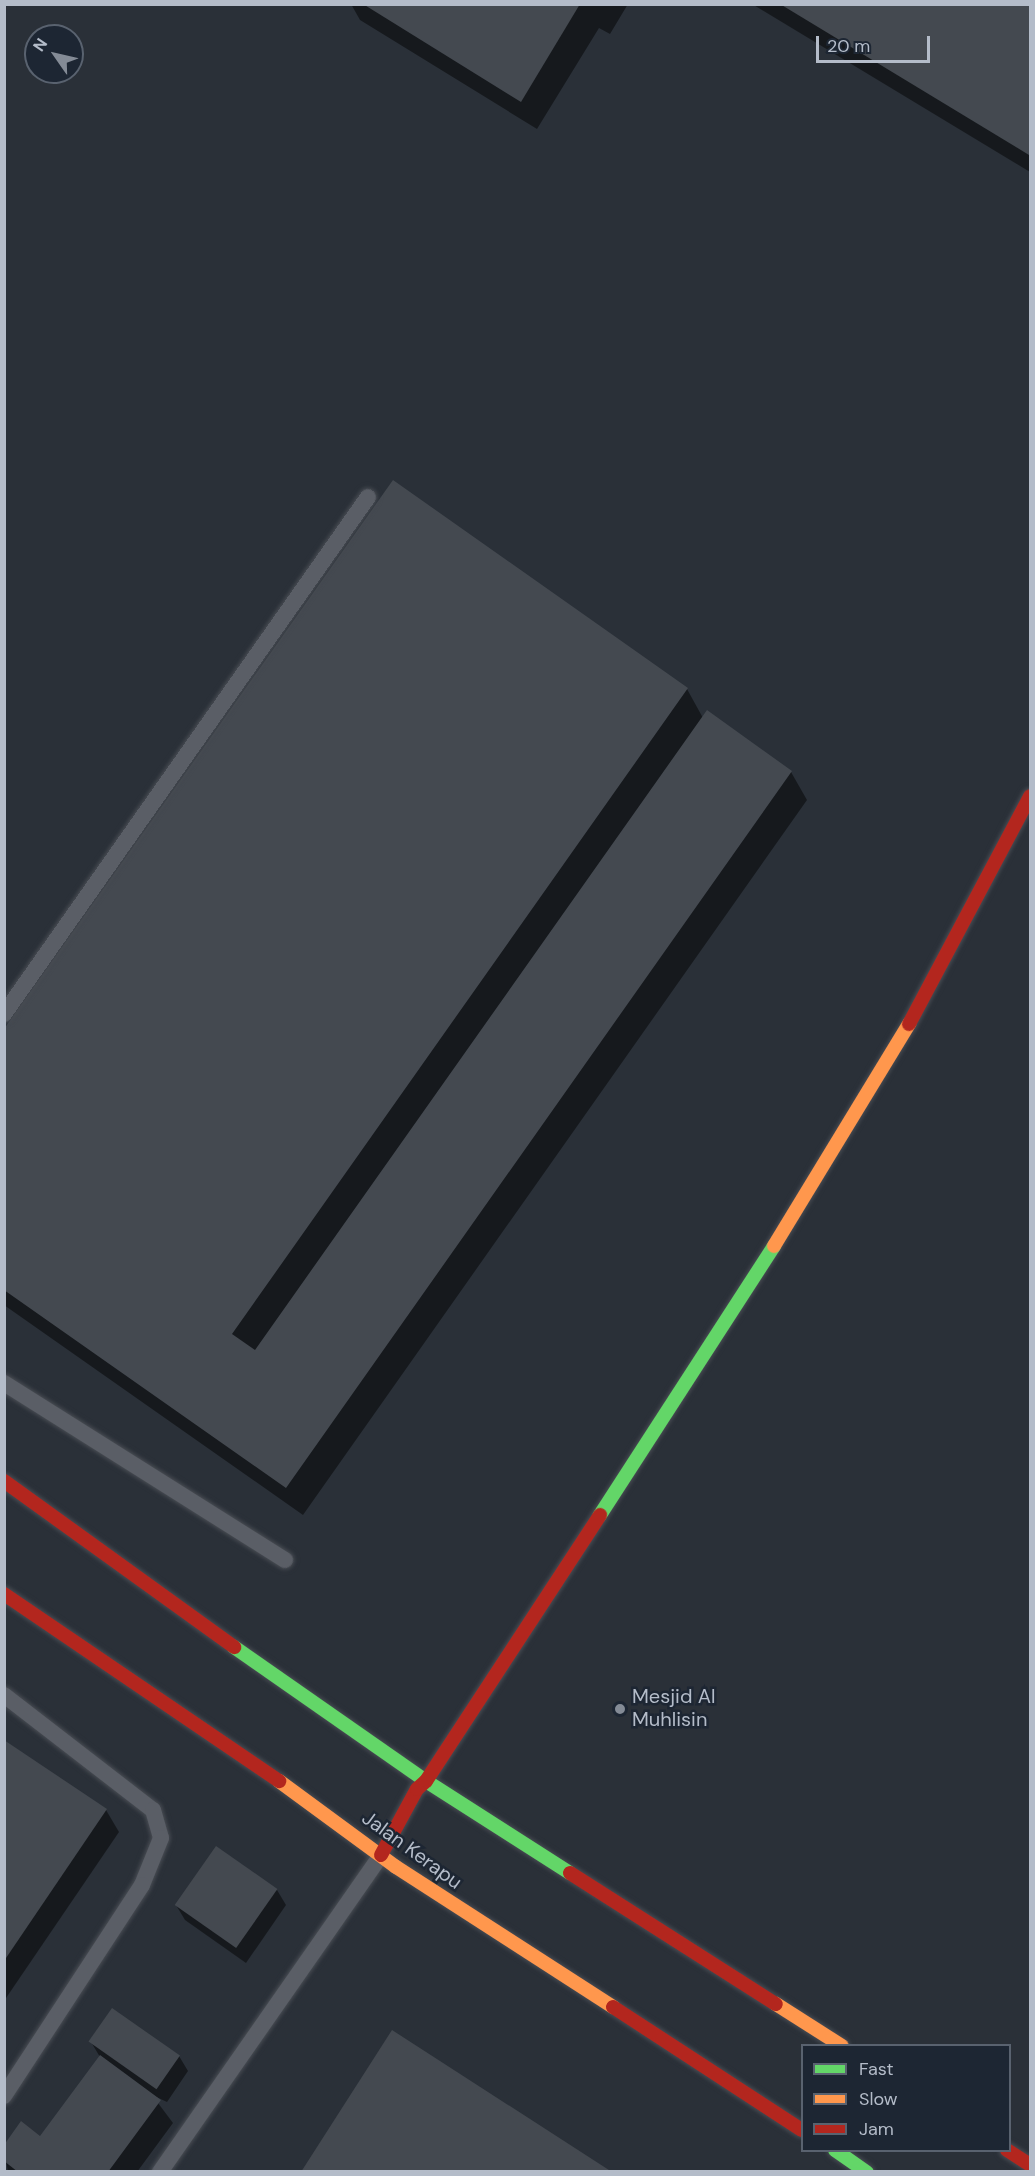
<!DOCTYPE html>
<html>
<head>
<meta charset="utf-8">
<style>
  body { margin:0 }
  #map { position:relative; width:1035px; height:2176px; overflow:hidden; background:#2a3038; font-family:"DM Sans",sans-serif }
  div>[style] { position:absolute }
  .shadow>* { inset:0; background:#0007 }
  .building>* { inset:0; background:#444950; transform-origin:0 0 }
  .roads { filter:drop-shadow(0 0 2px #484c53) drop-shadow(0 0 2px #484c53) }
  .lane>* { height:16px; margin:-8px; padding:0 8px; transform-origin:8px; border-radius:8px; background:#5a5e66 }
  .fast>* { height:14px; margin:-7px; padding:0 7px; transform-origin:7px; border-radius:7px; background:#63d668 }
  .slow>* { height:14px; margin:-7px; padding:0 7px; transform-origin:7px; border-radius:7px; background:#ff974d }
  .jam>* { height:14px; margin:-7px; padding:0 7px; transform-origin:7px; border-radius:7px; background:#b3261e }
  .dots>* { width:16px; height:16px; translate:-50% -50%; box-sizing:border-box; border:3px solid #1d2633; border-radius:50% }
  span { translate:-50% -50%; white-space:nowrap; text-align:center; line-height:1.15; -webkit-text-stroke:5px #1d2633; paint-order:stroke }
  .poi-label { font-size:20px; color:#b4bcc9 }
  .left { translate:0 -50%; text-align:left }
  .street-label { font-size:20px; color:#b4bcc9 }
  .frame { position:absolute; inset:0; border:6px solid #b4bcc9; pointer-events:none }
  .legend { position:absolute; left:801px; top:2044px; width:210px; height:108px; box-sizing:border-box; background:#1d2633; border:2px solid #59626f; margin:0; padding:8px 10px; list-style:none; font-size:18px; color:#b4bcc9 }
  .legend li { display:flex; align-items:center; gap:12px; height:30px }
  .legend b { width:30px; border:2px solid #59626f }
  .north { position:absolute; left:24px; top:24px; width:60px; height:60px; box-sizing:border-box; background:#1d2633; border:2px solid #59626f; border-radius:50%; rotate:304deg; font-size:16px; font-weight:700; line-height:24px; text-align:center; color:#b4bcc9 }
  .north::after { content:''; display:block; margin:auto; width:21px; height:27px; background:#848b96; clip-path:polygon(50% 0,100% 100%,50% 72%,0 100%) }
  .scale { position:absolute; left:816px; top:36px; width:114px; height:27px; box-sizing:border-box; border:3px solid #b4bcc9; border-top:0; padding-left:8px; font-size:18px; line-height:21px; white-space:nowrap; color:#b4bcc9; -webkit-text-stroke:4px #1d2633; paint-order:stroke }
</style>
</head>
<body>
<div id="map">
  <div class="shadow">
    <i style="clip-path:polygon(351px 4px,628px 4px,610px 34px,599px 28px,537px 129px,360px 20px)"></i>
    <i style="clip-path:polygon(752px 4px,1030px 4px,1030px 172px)"></i>
    <i style="clip-path:polygon(687px 689px,703px 718px,707px 712px,791px 772px,807px 800px,303px 1515px,4px 1305px,4px 1032px)"></i>
    <i style="clip-path:polygon(4px 1742px,106px 1810px,119px 1832px,4px 2001px)"></i>
    <i style="clip-path:polygon(277px 1890px,286px 1905px,246px 1963px,185px 1920px,176px 1905px)"></i>
    <i style="clip-path:polygon(91px 2042px,179px 2056px,188px 2071px,167px 2102px,152px 2095px,173px 2123px,137px 2172px,8px 2172px,4px 2148px,41px 2138px,100px 2057px)"></i>
  </div>
  <div class="building">
    <i style="clip-path:polygon(363px 4px,580px 4px,521px 102px)"></i>
    <i style="clip-path:polygon(780px 4px,1030px 4px,1030px 153px,1029px 155px)"></i>
    <i style="clip-path:polygon(393px 480px,688px 688px,232px 1334px,255px 1350px,707px 710px,792px 771px,286px 1488px,4px 1290px,4px 1029px)"></i>
    <i style="clip-path:polygon(4px 1740px,107px 1809px,4px 1961px)"></i>
    <i style="left:216px;top:1846px;width:75px;height:72px;rotate:35deg"></i>
    <i style="left:112px;top:2008px;width:83px;height:41px;rotate:35deg"></i>
    <i style="clip-path:polygon(392px 2030px,612px 2172px,301px 2172px)"></i>
    <i style="clip-path:polygon(100px 2055px,161px 2100px,108px 2172px,18px 2172px,4px 2161px,4px 2145px,21px 2121px,40px 2136px)"></i>
  </div>
  <div class="roads">
    <div class="lane">
      <i style="left:4px;top:1014px;width:632px;rotate:-54.85deg"></i>
      <i style="left:4px;top:1383px;width:332px;rotate:32.2deg"></i>
      <i style="left:4px;top:1695px;width:188px;rotate:37.7deg"></i>
      <i style="left:153px;top:1810px;width:29px;rotate:74deg"></i>
      <i style="left:161px;top:1838px;width:51px;rotate:112deg"></i>
      <i style="left:142px;top:1885px;width:252px;rotate:123.2deg"></i>
      <i style="left:160px;top:2172px;width:386px;rotate:-55.1deg"></i>
    </div>
    <div class="fast">
      <i style="left:600px;top:1515px;width:320px;rotate:-57.1deg"></i>
      <i style="left:234px;top:1647px;width:234px;rotate:34.9deg"></i>
      <i style="left:426px;top:1781px;width:171px;rotate:32.6deg"></i>
      <i style="left:835px;top:2150px;width:39px;rotate:35deg"></i>
    </div>
    <div class="slow">
      <i style="left:774px;top:1246px;width:260px;rotate:-58.7deg"></i>
      <i style="left:279px;top:1781px;width:145px;rotate:36.3deg"></i>
      <i style="left:396px;top:1867px;width:258px;rotate:32.8deg"></i>
      <i style="left:776px;top:2004px;width:78px;rotate:32.5deg"></i>
    </div>
    <div class="jam">
      <i style="left:909px;top:1024px;width:258px;rotate:-62deg"></i>
      <i style="left:4px;top:1481px;width:284px;rotate:35.8deg"></i>
      <i style="left:4px;top:1594px;width:333px;rotate:34.2deg"></i>
      <i style="left:381px;top:1855px;width:75px;rotate:-61.4deg"></i>
      <i style="left:417px;top:1789px;width:12px;rotate:-42deg"></i>
      <i style="left:426px;top:1781px;width:318px;rotate:-56.8deg"></i>
      <i style="left:570px;top:1873px;width:244px;rotate:32.5deg"></i>
      <i style="left:613px;top:2007px;width:225px;rotate:33.1deg"></i>
      <i style="left:1007px;top:2150px;width:27px;rotate:33deg"></i>
    </div>
  </div>
  <div class="dots">
    <i style="left:620px;top:1709px;background:#848b96"></i>
  </div>
  <div class="poi-label">
    <span class="left" style="left:632px;top:1708px">Mesjid Al<br>Muhlisin</span>
  </div>
  <div class="street-label">
    <span style="left:412px;top:1850px;rotate:36deg">Jalan Kerapu</span>
  </div>
  <div class="frame"></div>
  <ul class="legend">
  <li><b style="height:8px;background:#63d668"></b>Fast</li>
  <li><b style="height:8px;background:#ff974d"></b>Slow</li>
  <li><b style="height:8px;background:#b3261e"></b>Jam</li>
  </ul>
  <div class="north">N</div>
  <div class="scale">20 m</div>
</div>
</body>
</html>
